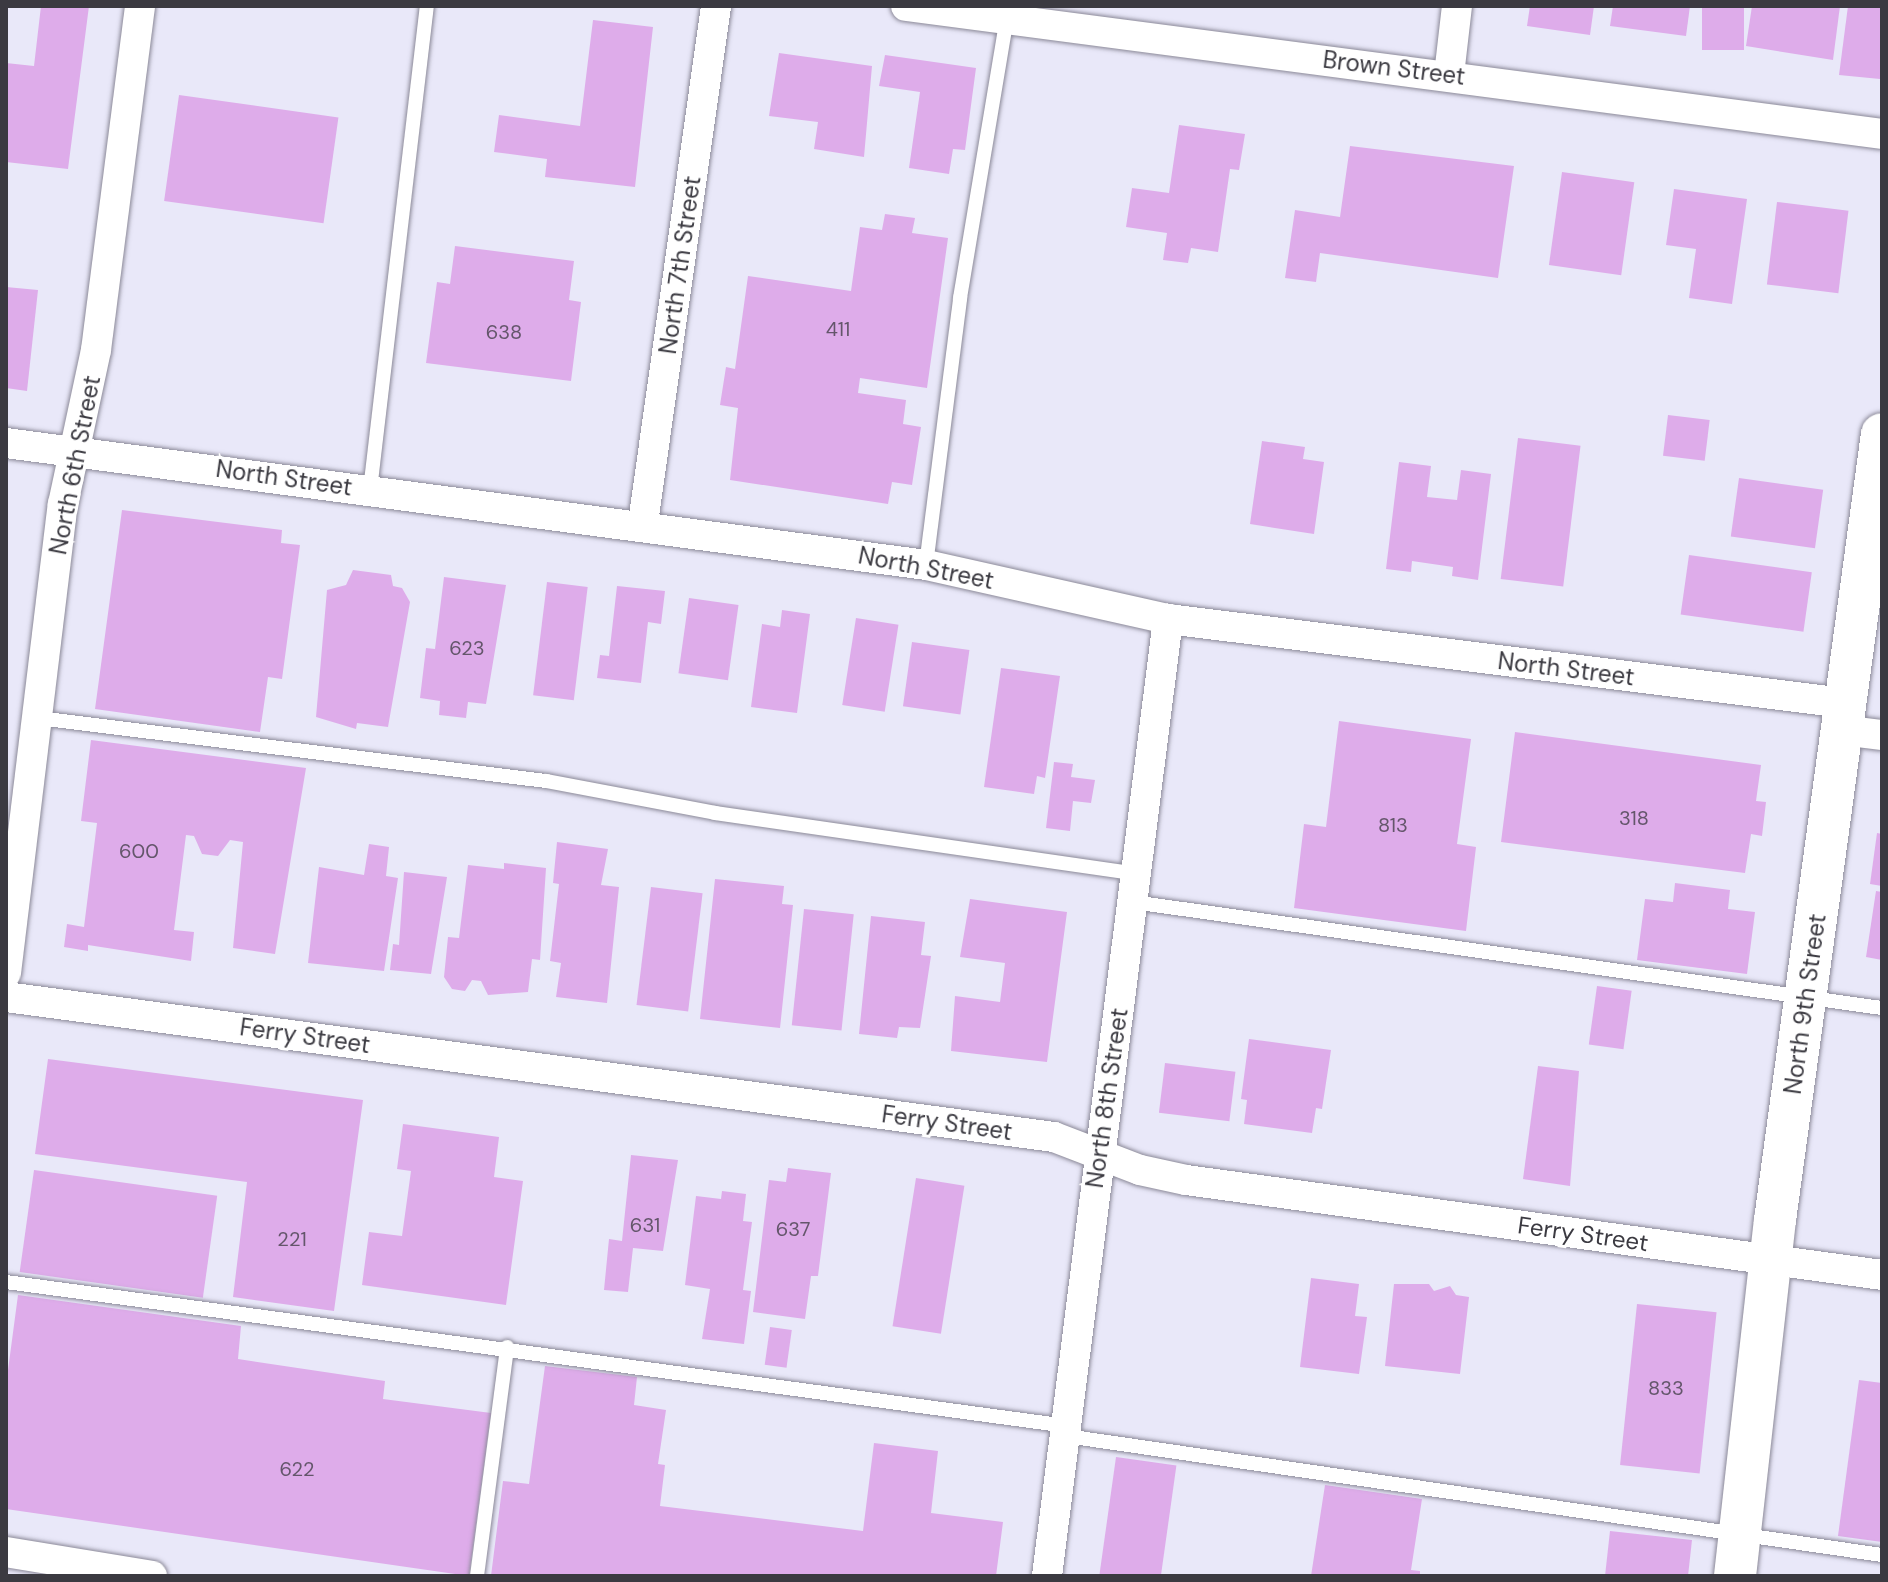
<!DOCTYPE html>
<html>
<head>
<meta charset="utf-8">
<style>
  body { margin:0 }
  #map { position:relative; width:1888px; height:1582px; overflow:hidden; background:#e9e8f9; font-family:"DM Sans",sans-serif }
  div>[style] { position:absolute }
  .building>* { inset:0; background:#deacea; transform-origin:0 0 }
  .roads { filter:drop-shadow(0 0 2px #8b8998) drop-shadow(0 0 2px #8b8998) }
  .lane>* { height:14px; margin:-7px; padding:0 7px; transform-origin:7px; border-radius:7px; background:#fff }
  .street>* { height:30px; margin:-15px; padding:0 15px; transform-origin:15px; border-radius:15px; background:#fff }
  .secondary>* { height:42px; margin:-21px; padding:0 21px; transform-origin:21px; border-radius:21px; background:#fff }
  span { translate:-50% -50%; white-space:nowrap; text-align:center; line-height:1.15; -webkit-text-stroke:6px #fff; paint-order:stroke }
  .number-label { font-size:20px; color:#64566b }
  .number-label span { -webkit-text-stroke-width:0 }
  .street-label { font-size:24px; color:#3b3a41 }
  .frame { position:absolute; inset:0; border:8px solid #3b3a41; pointer-events:none }
</style>
</head>
<body>
<div id="map">
  <div class="building">
    <i style="clip-path:polygon(41px 6px,89px 6px,68px 169px,6px 162px,6px 63px,34px 66px)"></i>
    <i style="clip-path:polygon(1530px 6px,1594px 6px,1590px 35px,1527px 26px)"></i>
    <i style="clip-path:polygon(1613px 6px,1690px 6px,1686px 36px,1610px 26px)"></i>
    <i style="left:1702px;top:6px;width:42px;height:44px"></i>
    <i style="clip-path:polygon(1752px 6px,1840px 6px,1833px 60px,1746px 46px)"></i>
    <i style="clip-path:polygon(1848px 6px,1882px 6px,1880px 79px,1839px 75px)"></i>
    <i style="clip-path:polygon(593px 20px,653px 27px,635px 187px,545px 177px,547px 159px,494px 152px,499px 115px,580px 126px)"></i>
    <i style="clip-path:polygon(779px 53px,872px 66px,864px 157px,814px 149px,818px 122px,769px 116px)"></i>
    <i style="clip-path:polygon(885px 55px,976px 68px,965px 150px,953px 149px,949px 174px,909px 168px,920px 92px,879px 86px)"></i>
    <i style="left:179px;top:95px;width:161px;height:107px;rotate:8deg"></i>
    <i style="clip-path:polygon(1179px 125px,1245px 134px,1239px 170px,1230px 169px,1218px 252px,1191px 248px,1188px 263px,1163px 260px,1167px 233px,1126px 227px,1132px 188px,1169px 193px)"></i>
    <i style="clip-path:polygon(1350px 146px,1514px 166px,1498px 278px,1320px 253px,1316px 282px,1285px 278px,1295px 210px,1340px 217px)"></i>
    <i style="left:1562px;top:172px;width:73px;height:94px;rotate:8deg"></i>
    <i style="clip-path:polygon(1674px 189px,1747px 199px,1732px 304px,1689px 298px,1696px 249px,1666px 245px)"></i>
    <i style="left:1777px;top:202px;width:72px;height:83px;rotate:7deg"></i>
    <i style="clip-path:polygon(885px 214px,915px 218px,912px 233px,948px 238px,927px 388px,860px 378px,858px 393px,906px 400px,903px 424px,921px 427px,912px 485px,892px 482px,888px 504px,730px 480px,738px 408px,720px 405px,726px 367px,735px 369px,748px 276px,851px 291px,860px 227px,882px 230px)"></i>
    <i style="clip-path:polygon(455px 246px,574px 261px,569px 300px,581px 302px,571px 381px,426px 363px,437px 282px,450px 284px)"></i>
    <i style="clip-path:polygon(6px 287px,38px 290px,27px 391px,6px 388px)"></i>
    <i style="left:1668px;top:415px;width:42px;height:41px;rotate:7deg"></i>
    <i style="left:1518px;top:438px;width:63px;height:142px;rotate:7deg"></i>
    <i style="clip-path:polygon(1262px 441px,1305px 447px,1303px 459px,1324px 462px,1314px 534px,1250px 524px)"></i>
    <i style="clip-path:polygon(1399px 462px,1431px 466px,1427px 497px,1457px 500px,1461px 470px,1491px 474px,1478px 580px,1452px 576px,1453px 567px,1412px 561px,1411px 572px,1386px 569px)"></i>
    <i style="left:1739px;top:478px;width:85px;height:59px;rotate:8deg"></i>
    <i style="clip-path:polygon(122px 510px,282px 530px,281px 543px,300px 545px,282px 679px,268px 677px,260px 732px,95px 709px)"></i>
    <i style="left:1689px;top:555px;width:124px;height:60px;rotate:8deg"></i>
    <i style="clip-path:polygon(353px 570px,391px 575px,393px 586px,402px 588px,410px 602px,388px 727px,357px 723px,356px 729px,316px 717px,327px 590px,346px 585px)"></i>
    <i style="clip-path:polygon(444px 577px,506px 585px,486px 704px,468px 702px,466px 718px,439px 715px,440px 701px,420px 698px,426px 648px,435px 649px)"></i>
    <i style="left:547px;top:582px;width:41px;height:114px;rotate:7deg"></i>
    <i style="clip-path:polygon(617px 586px,665px 591px,661px 624px,648px 622px,641px 683px,597px 678px,600px 655px,609px 656px)"></i>
    <i style="left:689px;top:598px;width:50px;height:76px;rotate:8deg"></i>
    <i style="clip-path:polygon(782px 610px,810px 614px,797px 713px,751px 707px,762px 624px,780px 627px)"></i>
    <i style="left:856px;top:618px;width:43px;height:88px;rotate:9deg"></i>
    <i style="left:912px;top:642px;width:58px;height:65px;rotate:8deg"></i>
    <i style="clip-path:polygon(1001px 668px,1060px 676px,1045px 778px,1037px 776px,1034px 794px,984px 787px)"></i>
    <i style="clip-path:polygon(1339px 721px,1471px 739px,1457px 844px,1476px 847px,1466px 931px,1294px 908px,1304px 824px,1326px 827px)"></i>
    <i style="clip-path:polygon(1515px 732px,1761px 765px,1756px 801px,1766px 802px,1762px 836px,1751px 834px,1745px 873px,1501px 842px)"></i>
    <i style="clip-path:polygon(91px 740px,306px 768px,275px 954px,233px 948px,243px 842px,230px 840px,218px 856px,202px 854px,194px 836px,186px 835px,174px 930px,194px 932px,191px 961px,88px 945px,88px 951px,64px 947px,67px 924px,84px 927px,97px 823px,81px 821px)"></i>
    <i style="clip-path:polygon(1054px 762px,1073px 764px,1071px 777px,1095px 780px,1091px 803px,1073px 801px,1070px 831px,1046px 828px)"></i>
    <i style="clip-path:polygon(1877px 833px,1882px 834px,1882px 886px,1870px 884px)"></i>
    <i style="clip-path:polygon(557px 842px,608px 849px,601px 885px,619px 887px,607px 1003px,556px 997px,561px 963px,550px 961px,559px 884px,553px 883px)"></i>
    <i style="clip-path:polygon(369px 844px,389px 847px,386px 876px,398px 878px,384px 971px,308px 963px,319px 867px,364px 875px)"></i>
    <i style="clip-path:polygon(504px 863px,546px 868px,540px 960px,532px 959px,528px 992px,488px 995px,481px 981px,472px 980px,465px 991px,452px 989px,444px 977px,448px 937px,459px 938px,468px 865px,504px 869px)"></i>
    <i style="clip-path:polygon(404px 872px,447px 877px,431px 974px,390px 970px,393px 944px,399px 945px)"></i>
    <i style="clip-path:polygon(715px 879px,784px 886px,782px 904px,793px 905px,780px 1028px,700px 1019px)"></i>
    <i style="clip-path:polygon(1675px 883px,1730px 890px,1728px 909px,1755px 912px,1747px 974px,1637px 960px,1645px 899px,1673px 902px)"></i>
    <i style="left:651px;top:887px;width:52px;height:119px;rotate:7deg"></i>
    <i style="clip-path:polygon(1876px 891px,1882px 892px,1882px 960px,1866px 957px)"></i>
    <i style="clip-path:polygon(970px 899px,1067px 912px,1047px 1062px,951px 1051px,955px 996px,1000px 1002px,1005px 963px,960px 957px)"></i>
    <i style="left:804px;top:909px;width:50px;height:117px;rotate:6deg"></i>
    <i style="clip-path:polygon(871px 916px,925px 922px,921px 955px,931px 956px,920px 1028px,899px 1027px,897px 1038px,859px 1034px)"></i>
    <i style="left:1597px;top:986px;width:35px;height:59px;rotate:8deg"></i>
    <i style="clip-path:polygon(1249px 1039px,1331px 1050px,1322px 1109px,1316px 1108px,1312px 1133px,1244px 1124px,1247px 1100px,1241px 1099px)"></i>
    <i style="clip-path:polygon(48px 1059px,363px 1100px,334px 1311px,233px 1297px,247px 1182px,35px 1154px)"></i>
    <i style="left:1165px;top:1063px;width:71px;height:50px;rotate:7deg"></i>
    <i style="clip-path:polygon(1538px 1066px,1579px 1071px,1570px 1186px,1523px 1179px)"></i>
    <i style="clip-path:polygon(403px 1124px,499px 1137px,494px 1177px,523px 1181px,506px 1305px,362px 1285px,369px 1232px,402px 1236px,411px 1171px,397px 1169px)"></i>
    <i style="clip-path:polygon(631px 1155px,678px 1160px,663px 1251px,633px 1248px,628px 1292px,604px 1290px,609px 1239px,622px 1241px)"></i>
    <i style="clip-path:polygon(788px 1168px,831px 1173px,818px 1276px,811px 1276px,805px 1319px,753px 1312px,769px 1180px,786px 1182px)"></i>
    <i style="left:34px;top:1170px;width:185px;height:103px;rotate:8deg"></i>
    <i style="left:916px;top:1178px;width:49px;height:150px;rotate:9deg"></i>
    <i style="clip-path:polygon(722px 1191px,746px 1194px,743px 1221px,752px 1222px,743px 1290px,751px 1291px,744px 1344px,702px 1339px,710px 1289px,685px 1285px,696px 1196px,721px 1199px)"></i>
    <i style="clip-path:polygon(1311px 1278px,1359px 1284px,1355px 1316px,1367px 1317px,1359px 1374px,1300px 1367px)"></i>
    <i style="clip-path:polygon(1394px 1284px,1429px 1284px,1434px 1291px,1450px 1286px,1456px 1295px,1469px 1297px,1460px 1374px,1385px 1366px)"></i>
    <i style="clip-path:polygon(18px 1295px,241px 1326px,238px 1359px,385px 1381px,383px 1399px,491px 1413px,469px 1576px,6px 1509px,6px 1385px)"></i>
    <i style="left:1637px;top:1304px;width:80px;height:162px;rotate:6deg"></i>
    <i style="left:770px;top:1327px;width:22px;height:38px;rotate:8deg"></i>
    <i style="clip-path:polygon(545px 1366px,637px 1377px,634px 1405px,666px 1410px,658px 1464px,665px 1465px,660px 1506px,863px 1531px,874px 1443px,938px 1451px,931px 1513px,1003px 1522px,996px 1576px,491px 1576px,503px 1481px,529px 1484px)"></i>
    <i style="clip-path:polygon(1859px 1380px,1882px 1383px,1882px 1542px,1838px 1536px)"></i>
    <i style="left:1116px;top:1457px;width:61px;height:120px;rotate:8deg"></i>
    <i style="clip-path:polygon(1325px 1485px,1422px 1499px,1411px 1570px,1420px 1571px,1420px 1576px,1311px 1576px)"></i>
    <i style="clip-path:polygon(1610px 1531px,1692px 1540px,1688px 1576px,1605px 1576px)"></i>
  </div>
  <div class="roads">
    <div class="lane">
      <i style="left:370px;top:490px;width:487px;rotate:-83.3deg"></i>
      <i style="left:926px;top:565px;width:269px;rotate:-82.7deg"></i>
      <i style="left:960px;top:298px;width:284px;rotate:-80.5deg"></i>
      <i style="left:38px;top:718px;width:512px;rotate:7.07deg"></i>
      <i style="left:546px;top:781px;width:172px;rotate:10.7deg"></i>
      <i style="left:715px;top:813px;width:425px;rotate:8.2deg"></i>
      <i style="left:1133px;top:902px;width:756px;rotate:8.06deg"></i>
      <i style="left:6px;top:1282px;width:1071px;rotate:7.73deg"></i>
      <i style="left:1066px;top:1436px;width:825px;rotate:8.3deg"></i>
      <i style="left:477px;top:1576px;width:231px;rotate:-82.5deg"></i>
    </div>
    <div class="street">
      <i style="left:906px;top:6px;width:984px;rotate:7.47deg"></i>
      <i style="left:1449px;top:75px;width:69px;rotate:-83.4deg"></i>
      <i style="left:6px;top:443px;width:928px;rotate:7.55deg"></i>
      <i style="left:926px;top:565px;width:248px;rotate:12.6deg"></i>
      <i style="left:1168px;top:619px;width:681px;rotate:7.08deg"></i>
      <i style="left:643px;top:523px;width:522px;rotate:-81.96deg"></i>
      <i style="left:1841px;top:730px;width:41px;rotate:7deg"></i>
      <i style="left:6px;top:973px;width:472px;rotate:-83.1deg"></i>
      <i style="left:63px;top:504px;width:157px;rotate:-77.9deg"></i>
      <i style="left:96px;top:350px;width:347px;rotate:-82.7deg"></i>
      <i style="left:6px;top:997px;width:1057px;rotate:7.61deg"></i>
      <i style="left:1054px;top:1137px;width:92px;rotate:21deg"></i>
      <i style="left:1140px;top:1170px;width:47px;rotate:12.3deg"></i>
      <i style="left:1186px;top:1180px;width:702px;rotate:7.77deg"></i>
      <i style="left:6px;top:1552px;width:148px;rotate:9.3deg"></i>
      <i style="left:1047px;top:1576px;width:965px;rotate:-82.79deg"></i>
    </div>
    <div class="secondary">
      <i style="left:1735px;top:1576px;width:358px;rotate:-83.6deg"></i>
      <i style="left:1775px;top:1220px;width:793px;rotate:-82.25deg"></i>
    </div>
  </div>
  <div class="number-label">
    <span style="left:838px;top:329px">411</span>
    <span style="left:504px;top:332px">638</span>
    <span style="left:467px;top:648px">623</span>
    <span style="left:1634px;top:818px">318</span>
    <span style="left:1393px;top:825px">813</span>
    <span style="left:139px;top:851px">600</span>
    <span style="left:645px;top:1225px">631</span>
    <span style="left:793px;top:1229px">637</span>
    <span style="left:292px;top:1239px">221</span>
    <span style="left:1666px;top:1388px">833</span>
    <span style="left:297px;top:1469px">622</span>
  </div>
  <div class="street-label">
    <span style="left:1394px;top:68px;rotate:7deg">Brown Street</span>
    <span style="left:680px;top:265px;rotate:-82deg">North 7th Street</span>
    <span style="left:75px;top:465px;rotate:-79deg">North 6th Street</span>
    <span style="left:284px;top:478px;rotate:8deg">North Street</span>
    <span style="left:926px;top:568px;rotate:11deg">North Street</span>
    <span style="left:1566px;top:669px;rotate:7deg">North Street</span>
    <span style="left:1805px;top:1004px;rotate:-82deg">North 9th Street</span>
    <span style="left:305px;top:1036px;rotate:8deg">Ferry Street</span>
    <span style="left:1107px;top:1098px;rotate:-82deg">North 8th Street</span>
    <span style="left:947px;top:1123px;rotate:8deg">Ferry Street</span>
    <span style="left:1583px;top:1234px;rotate:8deg">Ferry Street</span>
  </div>
  <div class="frame"></div>
</div>
</body>
</html>
